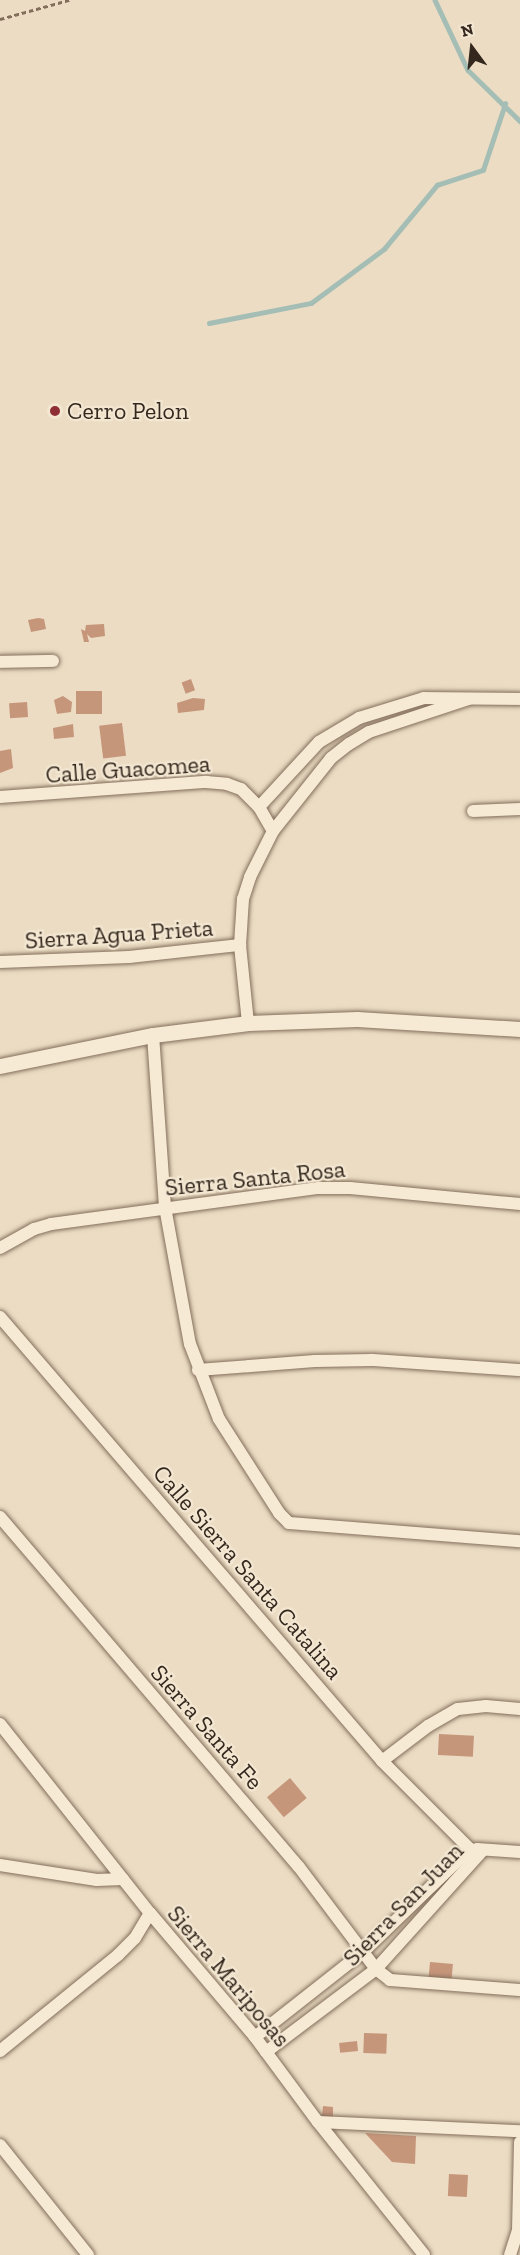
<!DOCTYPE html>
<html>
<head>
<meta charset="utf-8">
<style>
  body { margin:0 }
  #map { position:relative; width:520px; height:2255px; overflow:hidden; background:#ebdcc3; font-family:"Zilla Slab",serif }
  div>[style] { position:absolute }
  .stream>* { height:4.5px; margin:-2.25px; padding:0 2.25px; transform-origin:2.25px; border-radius:2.25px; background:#a5beb5 }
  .building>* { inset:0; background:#c6967b; transform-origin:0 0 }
  .path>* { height:3px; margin-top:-1.5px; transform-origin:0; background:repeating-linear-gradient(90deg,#836e5b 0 4.5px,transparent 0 7.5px) }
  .roads { filter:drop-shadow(0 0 2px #836e5b) drop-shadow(0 0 2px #836e5b) }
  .minor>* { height:12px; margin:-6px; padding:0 6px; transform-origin:6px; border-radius:6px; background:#f6ead5 }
  .tertiary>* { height:15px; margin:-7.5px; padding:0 7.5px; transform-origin:7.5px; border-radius:7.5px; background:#f6ead5 }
  .dots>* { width:16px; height:16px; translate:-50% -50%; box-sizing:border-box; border:3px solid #f3e7d2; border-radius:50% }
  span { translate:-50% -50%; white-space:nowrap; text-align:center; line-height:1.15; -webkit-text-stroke:4.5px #f3e7d2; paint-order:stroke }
  .poi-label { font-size:24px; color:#34281e }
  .left { translate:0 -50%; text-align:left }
  .street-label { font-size:24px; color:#34281e }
  .north { position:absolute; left:442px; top:18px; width:60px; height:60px; -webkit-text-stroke:4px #f3e7d2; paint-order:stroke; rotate:345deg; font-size:16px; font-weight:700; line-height:24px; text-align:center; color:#34281e }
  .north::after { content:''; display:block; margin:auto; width:21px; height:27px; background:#34281e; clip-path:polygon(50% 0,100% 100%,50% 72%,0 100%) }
</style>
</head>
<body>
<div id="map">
  <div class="stream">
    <i style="left:435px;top:0;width:77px;rotate:64.8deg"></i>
    <i style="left:468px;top:70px;width:73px;rotate:44.4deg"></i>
    <i style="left:209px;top:323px;width:104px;rotate:-11.1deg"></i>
    <i style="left:311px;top:303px;width:91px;rotate:-36.5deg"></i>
    <i style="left:384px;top:249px;width:83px;rotate:-50.4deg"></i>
    <i style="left:437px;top:185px;width:48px;rotate:-18.1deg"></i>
    <i style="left:483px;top:170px;width:70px;rotate:-71.6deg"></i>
  </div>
  <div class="building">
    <i style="clip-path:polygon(38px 618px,44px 619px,46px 629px,31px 632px,28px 620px)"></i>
    <i style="clip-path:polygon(104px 624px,105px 636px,91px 638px,87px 634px,89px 642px,84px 642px,81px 629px,85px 631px,86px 625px)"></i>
    <i style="left:191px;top:679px;width:12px;height:10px;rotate:70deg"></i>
    <i style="left:102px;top:691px;width:23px;height:26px;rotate:90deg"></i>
    <i style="clip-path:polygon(63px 696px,72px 702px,71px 712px,57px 714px,54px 700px)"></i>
    <i style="clip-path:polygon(193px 698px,205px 699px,204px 710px,178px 713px,177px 703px)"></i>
    <i style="left:27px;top:702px;width:15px;height:18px;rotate:86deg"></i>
    <i style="left:122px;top:723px;width:33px;height:23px;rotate:83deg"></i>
    <i style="clip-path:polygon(73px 724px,74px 737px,54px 739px,53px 728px)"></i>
    <i style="clip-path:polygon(11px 749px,13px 768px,0 773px,0 751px)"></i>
    <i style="left:439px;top:1734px;width:35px;height:21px;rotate:3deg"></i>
    <i style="left:290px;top:1778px;width:26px;height:30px;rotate:50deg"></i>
    <i style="left:430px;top:1962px;width:23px;height:15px;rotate:5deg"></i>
    <i style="left:364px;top:2033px;width:23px;height:20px;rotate:2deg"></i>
    <i style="left:357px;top:2041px;width:10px;height:18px;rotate:84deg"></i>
    <i style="clip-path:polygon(323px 2106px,333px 2107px,333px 2117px,322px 2117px)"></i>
    <i style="clip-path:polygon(365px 2133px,416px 2136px,415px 2164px,392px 2162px)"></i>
    <i style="left:449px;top:2174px;width:19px;height:22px;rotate:3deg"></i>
  </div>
  <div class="path">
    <i style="left:0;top:19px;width:72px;rotate:-15.4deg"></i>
  </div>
  <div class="roads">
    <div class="minor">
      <i style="left:0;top:662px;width:53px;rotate:-1.1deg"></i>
      <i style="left:0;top:797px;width:207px;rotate:-4.2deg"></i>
      <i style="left:206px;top:782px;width:21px;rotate:5deg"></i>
      <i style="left:227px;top:784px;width:15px;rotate:20deg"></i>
      <i style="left:241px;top:789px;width:25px;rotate:45deg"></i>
      <i style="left:259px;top:807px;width:28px;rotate:60deg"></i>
      <i style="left:259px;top:807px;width:88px;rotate:-47.3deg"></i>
      <i style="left:319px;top:742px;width:47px;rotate:-31deg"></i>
      <i style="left:359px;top:718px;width:68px;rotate:-17.1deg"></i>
      <i style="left:424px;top:698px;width:96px;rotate:0.6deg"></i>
      <i style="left:473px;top:811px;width:47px;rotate:-2.4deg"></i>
      <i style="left:0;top:962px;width:129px;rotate:-2.2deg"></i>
      <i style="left:129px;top:957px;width:112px;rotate:-6.2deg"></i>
      <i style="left:248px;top:1023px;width:78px;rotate:-95.9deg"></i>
      <i style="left:240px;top:945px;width:46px;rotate:-86.3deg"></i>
      <i style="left:243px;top:899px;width:23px;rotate:-72deg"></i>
      <i style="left:250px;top:877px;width:51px;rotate:-63.4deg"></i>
      <i style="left:273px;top:831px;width:93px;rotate:-51.5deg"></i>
      <i style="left:331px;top:758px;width:23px;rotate:-38deg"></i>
      <i style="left:349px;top:744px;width:23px;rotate:-31deg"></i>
      <i style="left:369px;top:732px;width:105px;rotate:-18.3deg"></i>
      <i style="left:153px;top:1035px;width:172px;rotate:86deg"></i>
      <i style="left:165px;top:1207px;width:139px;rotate:79.7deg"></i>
      <i style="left:190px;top:1344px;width:80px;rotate:68.9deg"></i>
      <i style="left:219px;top:1419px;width:112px;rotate:57.4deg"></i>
      <i style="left:279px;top:1513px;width:14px;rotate:45deg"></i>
      <i style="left:289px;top:1523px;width:232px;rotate:4.5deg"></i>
      <i style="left:0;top:1248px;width:39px;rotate:-29deg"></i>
      <i style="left:34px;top:1229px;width:18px;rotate:-16deg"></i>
      <i style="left:51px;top:1224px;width:270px;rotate:-7.7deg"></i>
      <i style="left:319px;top:1188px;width:31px"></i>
      <i style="left:350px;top:1188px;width:171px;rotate:5.4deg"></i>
      <i style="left:0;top:1317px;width:586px;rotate:49.29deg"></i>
      <i style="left:382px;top:1761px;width:124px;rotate:45deg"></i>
      <i style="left:198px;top:1370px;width:117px;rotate:-4.4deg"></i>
      <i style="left:315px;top:1361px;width:57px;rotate:-1deg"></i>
      <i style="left:372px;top:1360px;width:148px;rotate:3.9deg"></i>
      <i style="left:0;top:1517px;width:460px;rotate:49.5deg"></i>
      <i style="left:299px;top:1867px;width:128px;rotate:53deg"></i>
      <i style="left:376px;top:1969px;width:18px;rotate:38deg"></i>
      <i style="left:390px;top:1980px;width:130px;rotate:4.4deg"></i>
      <i style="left:0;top:1724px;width:241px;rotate:51.6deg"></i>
      <i style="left:150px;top:1913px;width:162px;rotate:49.7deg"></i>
      <i style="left:255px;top:2037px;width:106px;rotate:53.5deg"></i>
      <i style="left:318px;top:2122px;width:170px;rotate:51.4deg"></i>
      <i style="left:382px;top:1761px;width:58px;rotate:-37.3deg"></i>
      <i style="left:428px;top:1726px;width:34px;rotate:-30deg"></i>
      <i style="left:458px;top:1709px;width:28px;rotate:-6deg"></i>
      <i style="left:486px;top:1706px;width:34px;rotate:5deg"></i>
      <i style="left:477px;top:1849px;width:43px;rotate:4deg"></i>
      <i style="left:0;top:1865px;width:98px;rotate:8.8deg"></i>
      <i style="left:97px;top:1880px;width:26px;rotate:-2deg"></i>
      <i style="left:255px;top:2037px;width:137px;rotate:-38.2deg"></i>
      <i style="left:363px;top:1952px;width:149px;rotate:-43.9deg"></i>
      <i style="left:0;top:2051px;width:152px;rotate:-39.1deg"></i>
      <i style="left:118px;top:1955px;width:24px;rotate:-45deg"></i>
      <i style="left:135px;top:1938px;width:29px;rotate:-59deg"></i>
      <i style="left:266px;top:2052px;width:138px;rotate:-37deg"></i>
      <i style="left:376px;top:1969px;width:160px;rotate:-48deg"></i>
      <i style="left:318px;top:2122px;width:202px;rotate:2.6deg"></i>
      <i style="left:0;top:2145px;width:141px;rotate:51.3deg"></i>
      <i style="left:510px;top:2255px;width:25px;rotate:-72deg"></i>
      <i style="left:518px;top:2231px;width:89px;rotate:-88.7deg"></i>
    </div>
    <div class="tertiary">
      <i style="left:0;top:1066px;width:156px;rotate:-11.5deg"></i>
      <i style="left:153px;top:1035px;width:96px;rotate:-7.2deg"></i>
      <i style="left:248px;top:1023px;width:109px;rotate:-2.1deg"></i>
      <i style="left:357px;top:1019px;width:163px;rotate:3.5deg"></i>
    </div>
  </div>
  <div class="dots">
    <i style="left:55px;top:411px;background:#8e2f35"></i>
  </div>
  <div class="poi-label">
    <span class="left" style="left:67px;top:411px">Cerro Pelon</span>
  </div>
  <div class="street-label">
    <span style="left:128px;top:769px;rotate:-4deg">Calle Guacomea</span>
    <span style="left:119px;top:934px;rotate:-4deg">Sierra Agua Prieta</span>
    <span style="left:255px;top:1178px;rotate:-6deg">Sierra Santa Rosa</span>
    <span style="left:248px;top:1572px;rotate:49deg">Calle Sierra Santa Catalina</span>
    <span style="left:207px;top:1727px;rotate:49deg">Sierra Santa Fe</span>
    <span style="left:403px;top:1904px;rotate:-46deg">Sierra San Juan</span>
    <span style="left:229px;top:1976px;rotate:50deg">Sierra Mariposas</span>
  </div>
  <div class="north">N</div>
</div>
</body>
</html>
